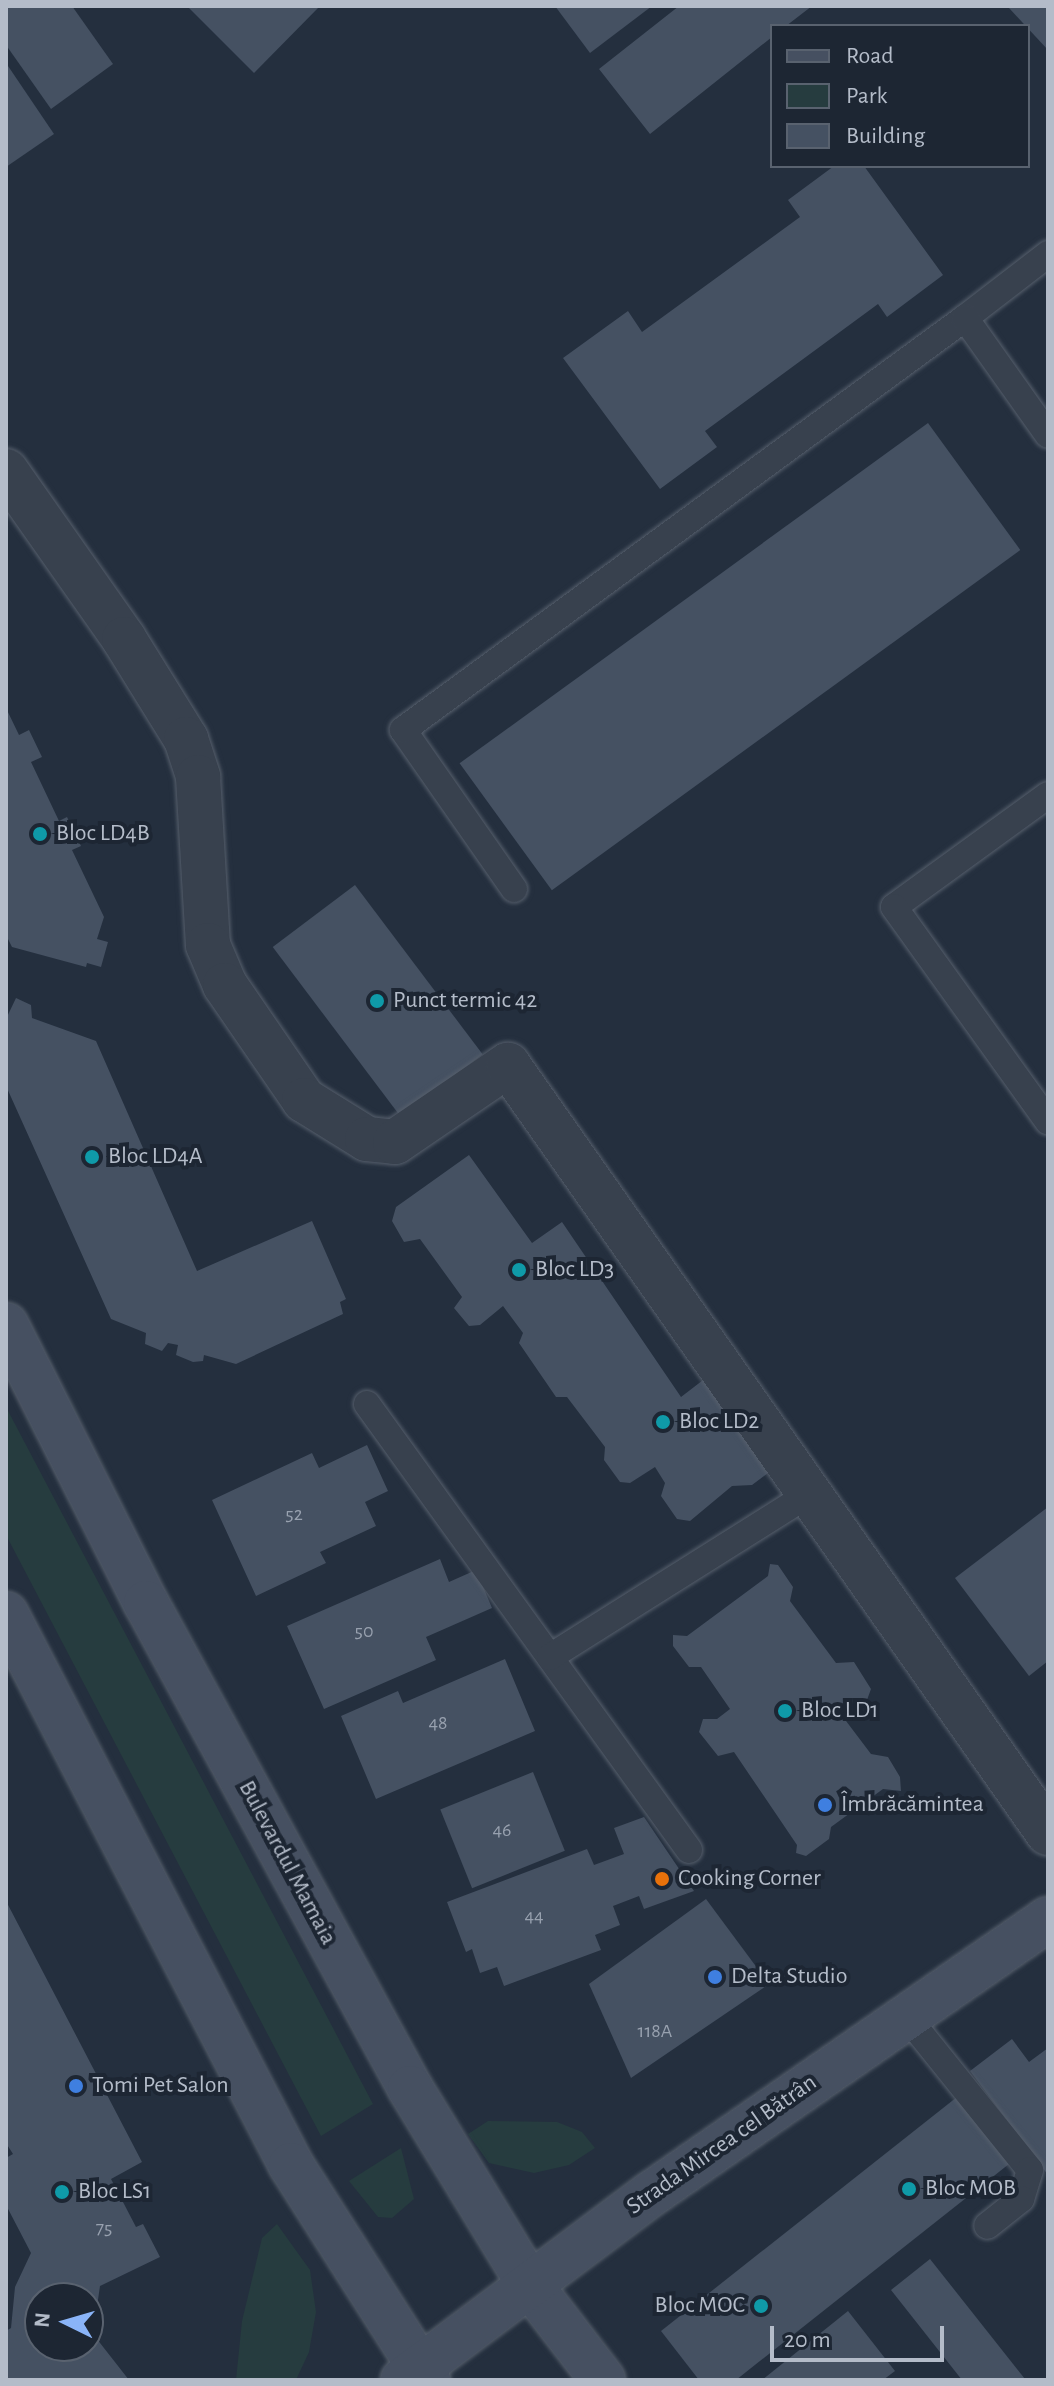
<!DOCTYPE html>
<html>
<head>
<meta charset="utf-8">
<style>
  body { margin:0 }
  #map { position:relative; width:1054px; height:2386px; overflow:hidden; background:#242f3e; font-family:"Alegreya Sans",sans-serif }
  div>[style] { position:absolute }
  .green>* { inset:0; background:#263c3f }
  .building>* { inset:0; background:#455162; transform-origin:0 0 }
  .roads { filter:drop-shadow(0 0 2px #565f6c) drop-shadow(0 0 2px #565f6c) }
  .lane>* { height:26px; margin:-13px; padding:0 13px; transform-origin:13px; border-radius:13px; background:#38414e }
  .street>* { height:44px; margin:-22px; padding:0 22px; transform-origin:22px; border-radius:22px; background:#38414e }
  .secondary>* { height:44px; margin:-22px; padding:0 22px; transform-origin:22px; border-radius:22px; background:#465061 }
  .dots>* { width:22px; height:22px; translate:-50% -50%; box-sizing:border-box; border:4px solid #1d2633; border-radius:50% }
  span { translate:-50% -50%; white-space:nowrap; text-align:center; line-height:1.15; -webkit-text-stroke:8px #1d2633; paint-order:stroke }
  .number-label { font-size:20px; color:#98a1af }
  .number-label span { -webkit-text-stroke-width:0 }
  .poi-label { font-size:24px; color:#b4bcc9 }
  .left { translate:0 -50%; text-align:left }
  .right { translate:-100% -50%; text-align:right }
  .street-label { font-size:24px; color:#b4bcc9 }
  .frame { position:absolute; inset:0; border:8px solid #b4bcc9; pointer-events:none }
  .legend { position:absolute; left:770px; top:24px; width:260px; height:144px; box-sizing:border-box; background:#1d2633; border:2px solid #59626f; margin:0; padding:10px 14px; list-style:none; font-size:24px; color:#b4bcc9 }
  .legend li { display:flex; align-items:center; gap:16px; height:40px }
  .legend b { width:40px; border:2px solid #59626f }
  .north { position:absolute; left:24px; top:2282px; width:80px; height:80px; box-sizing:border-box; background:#1d2633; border:2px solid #59626f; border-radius:50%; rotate:275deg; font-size:22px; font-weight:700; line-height:32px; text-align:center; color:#b4bcc9 }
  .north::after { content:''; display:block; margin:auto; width:28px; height:36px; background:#8ab4f8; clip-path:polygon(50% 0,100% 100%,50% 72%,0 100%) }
  .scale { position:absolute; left:770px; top:2326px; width:174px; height:36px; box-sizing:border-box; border:4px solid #b4bcc9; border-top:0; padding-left:10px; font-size:24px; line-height:28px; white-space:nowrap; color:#b4bcc9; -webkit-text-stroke:6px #1d2633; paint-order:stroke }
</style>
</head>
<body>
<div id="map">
  <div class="green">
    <i style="clip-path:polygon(6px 1407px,373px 2104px,321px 2136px,6px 1535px)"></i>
    <i style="clip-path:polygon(488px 2121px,557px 2122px,582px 2132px,595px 2148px,569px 2165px,534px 2173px,489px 2163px,468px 2134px)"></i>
    <i style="clip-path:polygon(401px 2148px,414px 2199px,392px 2218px,378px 2217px,349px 2181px)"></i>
    <i style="clip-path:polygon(277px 2224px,310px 2270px,316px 2312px,309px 2352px,296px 2380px,236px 2380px,242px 2321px,262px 2238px)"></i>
  </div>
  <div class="building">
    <i style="clip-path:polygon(6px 6px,72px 6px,113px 64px,51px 109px,6px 45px)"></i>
    <i style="clip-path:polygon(187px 6px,320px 6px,254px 73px)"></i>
    <i style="clip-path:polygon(555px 6px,652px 6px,590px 53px)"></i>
    <i style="clip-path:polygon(679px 6px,812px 6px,786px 26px,772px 26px,772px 37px,650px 134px,599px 69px)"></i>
    <i style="clip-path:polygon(1048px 6px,1048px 50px,1009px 8px)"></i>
    <i style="clip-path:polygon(6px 63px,54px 134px,6px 167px)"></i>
    <i style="clip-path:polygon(834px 166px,864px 166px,943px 275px,887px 317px,878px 304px,705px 431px,717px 447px,660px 489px,563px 358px,628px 311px,642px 332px,800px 217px,788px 200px)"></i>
    <i style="left:928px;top:423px;width:157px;height:579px;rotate:54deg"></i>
    <i style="clip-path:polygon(6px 708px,19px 735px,29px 730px,42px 757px,31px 762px,59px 821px,67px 817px,81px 846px,72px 850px,104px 917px,97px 939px,108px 942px,101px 967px,87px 963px,86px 967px,12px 947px,6px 935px)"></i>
    <i style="left:355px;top:885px;width:212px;height:103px;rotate:53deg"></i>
    <i style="clip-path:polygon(16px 998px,31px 1005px,32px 1018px,96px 1041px,197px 1271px,312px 1221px,346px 1299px,340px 1302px,343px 1314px,236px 1364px,204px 1355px,203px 1361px,193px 1362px,176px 1355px,178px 1345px,168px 1343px,162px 1351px,145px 1344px,146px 1333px,111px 1319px,6px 1086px,6px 1019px)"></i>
    <i style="clip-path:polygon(469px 1155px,532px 1243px,562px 1222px,681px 1397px,707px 1377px,765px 1457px,768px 1473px,752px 1485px,732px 1486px,690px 1521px,677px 1519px,661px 1496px,665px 1483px,655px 1467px,630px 1483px,620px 1482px,604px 1460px,605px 1447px,567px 1397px,556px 1397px,519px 1343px,523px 1333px,503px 1306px,480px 1325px,469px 1326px,454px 1308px,462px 1297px,420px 1239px,404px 1242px,392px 1221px,396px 1207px)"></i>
    <i style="clip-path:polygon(367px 1445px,388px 1491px,365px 1502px,376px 1526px,320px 1552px,326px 1563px,256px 1596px,212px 1500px,312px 1453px,319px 1468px)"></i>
    <i style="clip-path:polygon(1048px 1507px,1048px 1661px,1029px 1676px,955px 1578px)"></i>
    <i style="clip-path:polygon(440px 1559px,449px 1582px,476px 1570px,492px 1608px,426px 1637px,436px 1660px,324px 1709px,287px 1626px)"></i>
    <i style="clip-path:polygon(770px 1564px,778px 1565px,793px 1587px,790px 1601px,836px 1663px,854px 1662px,871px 1689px,867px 1700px,857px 1699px,840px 1713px,871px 1754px,888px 1757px,900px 1777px,901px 1791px,883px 1789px,831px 1827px,829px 1839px,806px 1856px,796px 1853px,797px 1845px,734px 1752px,718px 1756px,699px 1732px,703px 1719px,717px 1719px,730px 1709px,701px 1667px,689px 1667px,673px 1646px,673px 1635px,687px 1636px,768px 1576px)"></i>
    <i style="clip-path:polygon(505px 1659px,535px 1731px,376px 1799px,341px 1716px,398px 1691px,403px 1703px)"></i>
    <i style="left:533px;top:1772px;width:85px;height:100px;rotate:68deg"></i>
    <i style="clip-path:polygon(644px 1817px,694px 1891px,644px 1909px,639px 1896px,613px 1906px,620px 1925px,595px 1935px,601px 1950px,504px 1986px,497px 1967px,480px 1973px,472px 1949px,466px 1952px,447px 1902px,587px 1849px,594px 1865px,624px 1854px,614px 1828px)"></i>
    <i style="clip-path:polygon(706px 1899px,769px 1984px,631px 2078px,589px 1984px)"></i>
    <i style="clip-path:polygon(evenodd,6px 1901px,142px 2162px,111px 2179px,136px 2227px,143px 2224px,160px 2257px,100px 2286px,93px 2334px,129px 2380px,6px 2380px,6px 2331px,11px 2328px,15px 2287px,31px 2253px,6px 2205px,6px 2158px,13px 2154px,6px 2143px,6px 1901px,40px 2298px,88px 2298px,88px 2346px,40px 2346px,40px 2298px)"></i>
    <i style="clip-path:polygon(1012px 2039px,1029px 2062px,1048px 2048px,1048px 2175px,970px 2071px)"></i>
    <i style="clip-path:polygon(957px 2097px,1009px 2164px,736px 2380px,699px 2380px,661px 2331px)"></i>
    <i style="clip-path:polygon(930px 2259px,1025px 2379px,1024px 2380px,962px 2380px,891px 2290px)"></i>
    <i style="clip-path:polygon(848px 2311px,895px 2371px,883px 2380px,762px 2380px)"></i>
  </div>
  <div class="roads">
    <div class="lane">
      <i style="left:965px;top:318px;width:105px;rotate:-37.6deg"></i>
      <i style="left:1048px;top:795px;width:190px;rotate:144deg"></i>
      <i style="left:894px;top:907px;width:264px;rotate:54.3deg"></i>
      <i style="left:514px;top:889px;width:194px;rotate:-124.9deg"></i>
      <i style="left:403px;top:730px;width:697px;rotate:-36.24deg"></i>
      <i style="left:965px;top:318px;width:143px;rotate:54.6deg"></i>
      <i style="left:367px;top:1404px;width:550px;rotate:54.17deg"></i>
      <i style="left:550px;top:1657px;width:307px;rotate:-32.2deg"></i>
      <i style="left:907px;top:2017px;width:196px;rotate:51.2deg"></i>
      <i style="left:1030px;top:2170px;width:30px;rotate:107deg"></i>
      <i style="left:1021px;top:2199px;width:43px;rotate:141.5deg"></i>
    </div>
    <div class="street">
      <i style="left:6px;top:471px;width:205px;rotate:54.9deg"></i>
      <i style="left:124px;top:639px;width:118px;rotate:58.2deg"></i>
      <i style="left:186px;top:739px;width:40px;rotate:72deg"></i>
      <i style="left:198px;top:777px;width:168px;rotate:86.6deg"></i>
      <i style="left:208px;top:945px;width:43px;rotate:67deg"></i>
      <i style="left:225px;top:985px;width:140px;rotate:55.5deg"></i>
      <i style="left:304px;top:1100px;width:74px;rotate:31.8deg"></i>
      <i style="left:367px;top:1139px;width:28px;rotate:6deg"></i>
      <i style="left:395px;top:1142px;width:137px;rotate:-34.3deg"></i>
      <i style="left:508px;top:1065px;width:939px;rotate:54.89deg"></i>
    </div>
    <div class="secondary">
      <i style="left:6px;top:1325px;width:311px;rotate:63.3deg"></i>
      <i style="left:146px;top:1603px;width:552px;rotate:61.44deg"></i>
      <i style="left:410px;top:2088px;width:231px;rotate:58.7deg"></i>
      <i style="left:530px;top:2285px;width:120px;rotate:52.5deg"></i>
      <i style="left:6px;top:1614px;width:620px;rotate:62.65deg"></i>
      <i style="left:291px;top:2165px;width:255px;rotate:57.5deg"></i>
      <i style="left:403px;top:2380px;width:310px;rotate:-36.9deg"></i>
      <i style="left:651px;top:2194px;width:483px;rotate:-34.7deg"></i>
    </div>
  </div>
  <div class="dots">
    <i style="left:40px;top:834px;background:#0f9aa8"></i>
    <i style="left:377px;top:1001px;background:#0f9aa8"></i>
    <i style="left:92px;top:1157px;background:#0f9aa8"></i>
    <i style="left:519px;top:1270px;background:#0f9aa8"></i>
    <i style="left:663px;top:1422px;background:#0f9aa8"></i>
    <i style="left:785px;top:1711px;background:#0f9aa8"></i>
    <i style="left:825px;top:1805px;background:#3f7fe0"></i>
    <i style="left:662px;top:1879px;background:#e8710a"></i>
    <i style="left:715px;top:1977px;background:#3f7fe0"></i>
    <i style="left:76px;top:2086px;background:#3f7fe0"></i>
    <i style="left:909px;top:2189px;background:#0f9aa8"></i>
    <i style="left:62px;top:2192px;background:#0f9aa8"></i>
    <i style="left:761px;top:2306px;background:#0f9aa8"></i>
  </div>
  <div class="number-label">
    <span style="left:294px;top:1514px">52</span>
    <span style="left:364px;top:1631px">50</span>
    <span style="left:438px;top:1723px">48</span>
    <span style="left:502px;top:1830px">46</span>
    <span style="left:534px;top:1916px">44</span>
    <span style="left:655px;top:2031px">118A</span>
    <span style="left:104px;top:2228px">75</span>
  </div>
  <div class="poi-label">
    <span class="left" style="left:56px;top:834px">Bloc LD4B</span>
    <span class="left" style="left:393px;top:1001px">Punct termic 42</span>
    <span class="left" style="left:108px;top:1157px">Bloc LD4A</span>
    <span class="left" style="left:535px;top:1270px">Bloc LD3</span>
    <span class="left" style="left:679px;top:1422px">Bloc LD2</span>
    <span class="left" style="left:801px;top:1711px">Bloc LD1</span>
    <span class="left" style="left:841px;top:1805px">Îmbrăcămintea</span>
    <span class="left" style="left:678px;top:1879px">Cooking Corner</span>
    <span class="left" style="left:731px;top:1977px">Delta Studio</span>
    <span class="left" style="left:92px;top:2086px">Tomi Pet Salon</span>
    <span class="left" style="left:925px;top:2189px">Bloc MOB</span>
    <span class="left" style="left:78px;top:2192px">Bloc LS1</span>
    <span class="right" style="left:745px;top:2306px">Bloc MOC</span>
  </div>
  <div class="street-label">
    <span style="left:287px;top:1863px;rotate:62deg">Bulevardul Mamaia</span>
    <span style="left:722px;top:2145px;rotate:-35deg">Strada Mircea cel Bătrân</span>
  </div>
  <div class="frame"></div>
  <ul class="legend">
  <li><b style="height:10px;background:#465061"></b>Road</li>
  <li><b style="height:22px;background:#263c3f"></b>Park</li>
  <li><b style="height:22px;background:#455162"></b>Building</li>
  </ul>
  <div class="north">N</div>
  <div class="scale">20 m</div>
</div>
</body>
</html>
